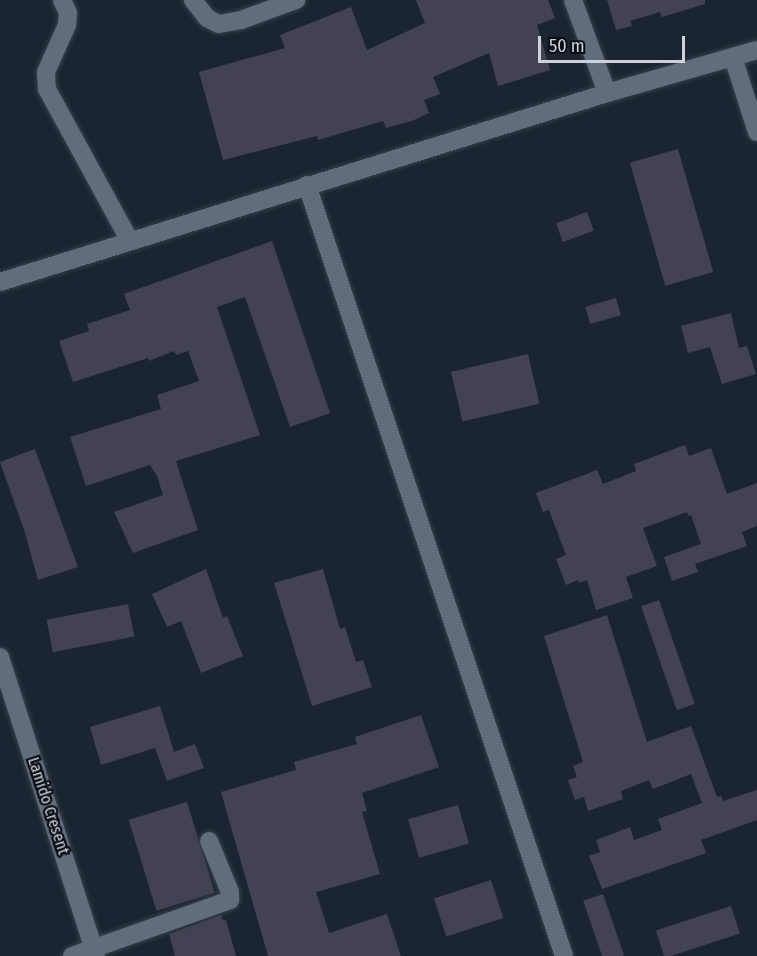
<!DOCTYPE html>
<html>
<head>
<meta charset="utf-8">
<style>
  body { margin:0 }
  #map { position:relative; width:757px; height:956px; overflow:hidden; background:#1a2531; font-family:"Fira Sans Condensed",sans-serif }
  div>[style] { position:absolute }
  .building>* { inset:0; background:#434253; transform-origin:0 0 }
  .roads { filter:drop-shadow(0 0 2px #38404b) drop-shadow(0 0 2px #38404b) }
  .minor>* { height:18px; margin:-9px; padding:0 9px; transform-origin:9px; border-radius:9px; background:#616d7d }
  span { translate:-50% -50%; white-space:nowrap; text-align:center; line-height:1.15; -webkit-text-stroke:4.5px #090d13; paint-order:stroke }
  .street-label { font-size:16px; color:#cbd2db }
  .scale { position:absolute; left:538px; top:36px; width:147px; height:27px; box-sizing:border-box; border:3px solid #cbd2db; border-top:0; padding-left:8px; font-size:18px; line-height:21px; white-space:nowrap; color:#cbd2db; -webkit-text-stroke:4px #090d13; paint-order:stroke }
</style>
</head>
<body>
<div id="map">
  <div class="building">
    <i style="clip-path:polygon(416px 0,548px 0,555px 18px,537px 25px,550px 70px,498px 86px,489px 53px,433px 77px,440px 94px,424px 100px,429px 113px,412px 121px,386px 128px,383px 121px,318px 140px,317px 136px,223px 160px,199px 72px,285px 48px,280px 35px,351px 7px,367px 50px,425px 23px)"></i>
    <i style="clip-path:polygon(607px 0,705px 0,705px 4px,662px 17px,660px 12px,630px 21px,632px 26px,616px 30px)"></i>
    <i style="left:678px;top:149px;width:128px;height:50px;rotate:74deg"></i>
    <i style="left:587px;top:212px;width:20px;height:33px;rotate:70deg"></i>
    <i style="clip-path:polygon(272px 241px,330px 413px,290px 427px,245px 297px,217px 307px,260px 435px,176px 461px,198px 530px,133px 553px,114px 512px,163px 495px,157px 476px,150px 465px,86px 486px,70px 437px,161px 409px,157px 395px,199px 381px,188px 351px,176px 355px,174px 351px,149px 361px,148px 358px,73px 382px,59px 341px,89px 331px,87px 324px,130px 310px,124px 294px)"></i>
    <i style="left:616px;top:298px;width:18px;height:32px;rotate:74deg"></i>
    <i style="clip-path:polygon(731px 313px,739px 348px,747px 346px,756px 374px,722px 384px,710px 347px,688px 353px,681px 326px)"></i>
    <i style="left:528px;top:354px;width:51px;height:79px;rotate:77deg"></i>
    <i style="clip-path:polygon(685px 445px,689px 456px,711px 448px,727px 494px,757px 483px,757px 526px,742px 532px,747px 546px,695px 564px,698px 572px,672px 581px,664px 557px,701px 544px,691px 515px,688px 516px,687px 512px,643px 528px,657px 566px,626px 577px,633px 598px,596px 610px,587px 580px,579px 583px,578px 580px,566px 585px,556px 559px,566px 555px,549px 510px,543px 512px,536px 493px,597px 470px,603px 484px,636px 471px,634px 464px)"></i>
    <i style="clip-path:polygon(35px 449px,78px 567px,38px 580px,25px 533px,0 462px)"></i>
    <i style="clip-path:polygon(206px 569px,223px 618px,227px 616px,243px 656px,201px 673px,181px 621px,167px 627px,152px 594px)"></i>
    <i style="clip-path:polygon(323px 569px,340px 629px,345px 627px,356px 662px,363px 660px,372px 687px,312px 706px,274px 583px)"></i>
    <i style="left:659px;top:600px;width:110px;height:19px;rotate:71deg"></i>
    <i style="left:128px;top:604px;width:33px;height:83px;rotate:79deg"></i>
    <i style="clip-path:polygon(607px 615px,647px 742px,691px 726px,717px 797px,721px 796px,723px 801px,757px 790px,757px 820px,701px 840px,706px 853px,602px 889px,589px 856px,600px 852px,596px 840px,630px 827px,634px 840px,662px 830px,658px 819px,702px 803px,691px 774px,653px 789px,649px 780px,621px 791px,623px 799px,588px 811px,584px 797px,575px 800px,568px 780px,577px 777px,573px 766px,583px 762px,544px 636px)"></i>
    <i style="clip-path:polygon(160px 706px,174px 752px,195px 744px,204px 768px,167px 781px,155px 748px,101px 765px,90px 727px)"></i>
    <i style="clip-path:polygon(421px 715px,439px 767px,362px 793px,367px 811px,362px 812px,380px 874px,316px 892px,329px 933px,387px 914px,401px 956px,268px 956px,221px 792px,296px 770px,294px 762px,357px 744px,355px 737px)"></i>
    <i style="left:187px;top:802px;width:95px;height:61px;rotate:73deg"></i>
    <i style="left:458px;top:805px;width:40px;height:52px;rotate:74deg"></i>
    <i style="left:491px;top:880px;width:40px;height:60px;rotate:72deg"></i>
    <i style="left:603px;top:894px;width:65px;height:21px;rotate:71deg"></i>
    <i style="left:731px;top:906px;width:29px;height:79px;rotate:72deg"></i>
    <i style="clip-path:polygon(221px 915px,223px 920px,226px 920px,236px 956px,175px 956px,169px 934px)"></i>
  </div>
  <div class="roads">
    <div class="minor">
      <i style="left:62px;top:0;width:14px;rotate:65deg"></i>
      <i style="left:68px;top:13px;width:12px;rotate:95deg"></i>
      <i style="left:67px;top:25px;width:51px;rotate:114.1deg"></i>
      <i style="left:46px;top:72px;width:17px;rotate:87deg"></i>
      <i style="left:47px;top:89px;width:173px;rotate:61.4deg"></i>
      <i style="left:193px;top:0;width:23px;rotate:52deg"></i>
      <i style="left:207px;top:18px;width:13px;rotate:27deg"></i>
      <i style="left:219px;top:24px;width:22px;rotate:-10deg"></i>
      <i style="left:241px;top:20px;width:59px;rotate:-20deg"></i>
      <i style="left:573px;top:0;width:99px;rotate:69.9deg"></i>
      <i style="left:733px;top:57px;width:79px;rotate:72.3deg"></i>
      <i style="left:307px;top:185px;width:813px;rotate:71.57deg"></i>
      <i style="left:0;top:282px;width:636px;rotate:-17.29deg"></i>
      <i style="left:607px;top:93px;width:156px;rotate:-16deg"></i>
      <i style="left:0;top:657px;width:314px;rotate:72.2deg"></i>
      <i style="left:72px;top:956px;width:168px;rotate:-19.5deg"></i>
      <i style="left:230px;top:900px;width:8px;rotate:-90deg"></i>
      <i style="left:230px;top:892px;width:55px;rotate:-112.4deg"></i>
    </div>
  </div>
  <div class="street-label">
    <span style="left:48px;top:806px;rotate:72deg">Lamido Cresent</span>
  </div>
  <div class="scale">50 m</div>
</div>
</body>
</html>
